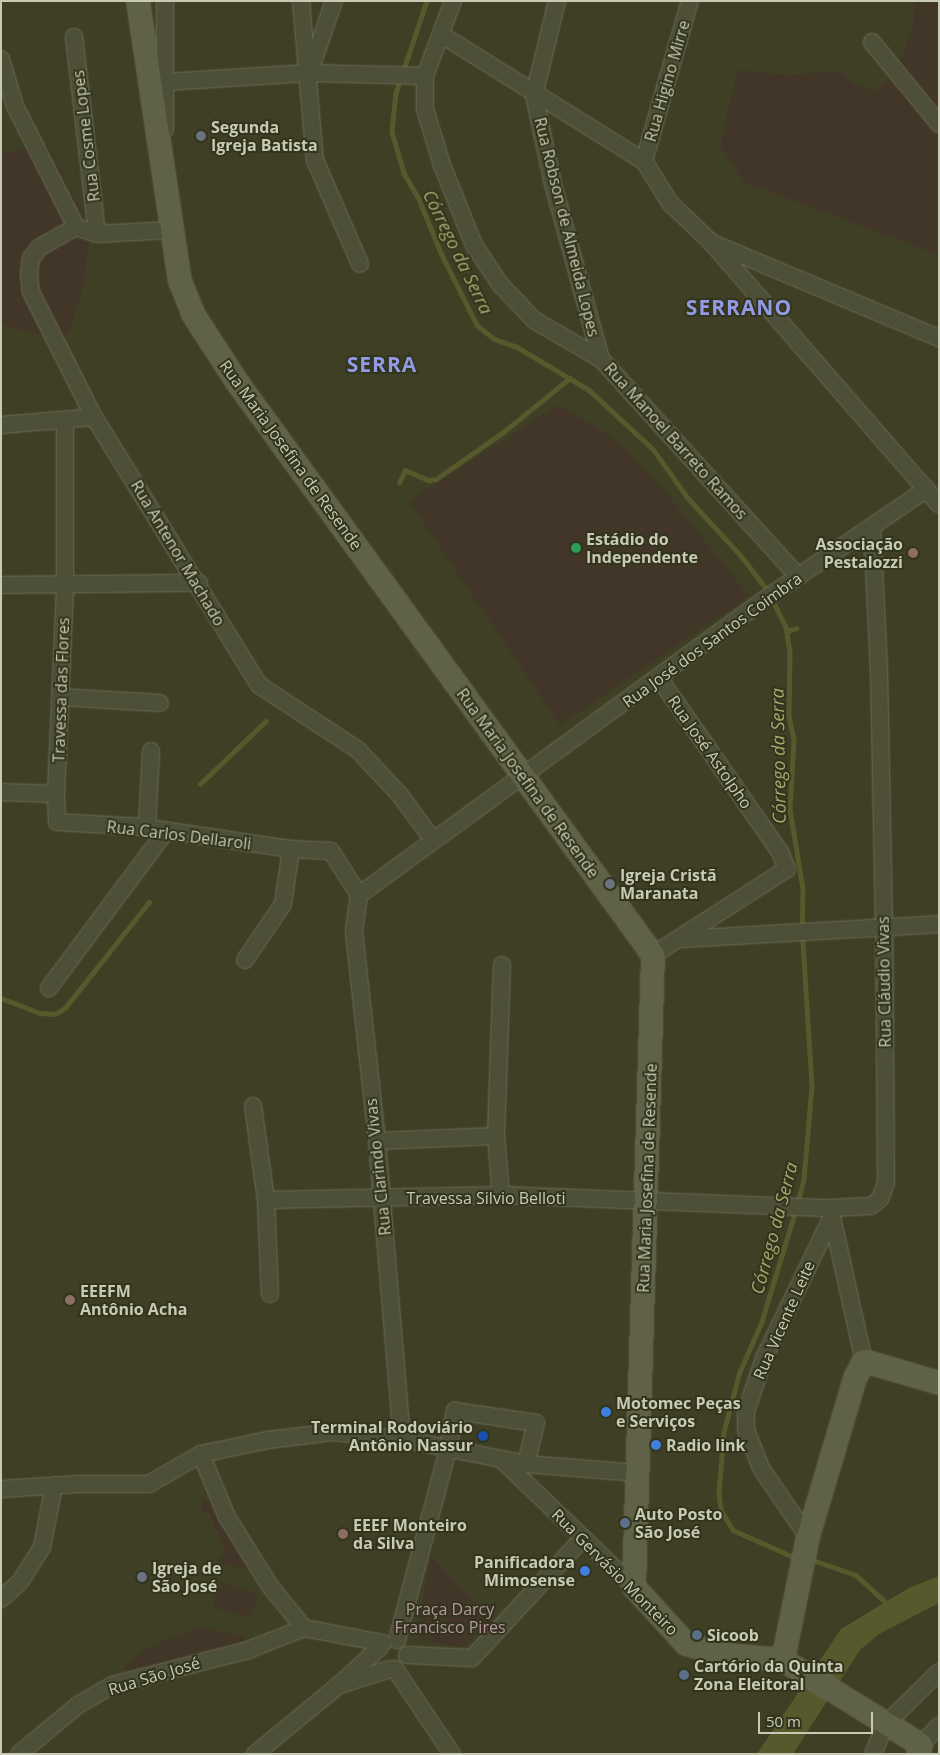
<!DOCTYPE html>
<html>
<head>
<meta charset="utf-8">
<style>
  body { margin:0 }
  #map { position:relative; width:940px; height:1755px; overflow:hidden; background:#3e3f24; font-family:"Open Sans",sans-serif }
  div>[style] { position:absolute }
  .green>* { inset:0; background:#423628; transform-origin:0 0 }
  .water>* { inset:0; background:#57592d }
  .stream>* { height:4.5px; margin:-2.25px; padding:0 2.25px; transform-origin:2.25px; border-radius:2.25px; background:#57592d }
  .roads { filter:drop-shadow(0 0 1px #6b6d56) drop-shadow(0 0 1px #6b6d56) }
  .street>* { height:16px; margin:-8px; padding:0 8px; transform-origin:8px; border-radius:8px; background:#4d4f38 }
  .secondary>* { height:22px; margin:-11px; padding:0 11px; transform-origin:11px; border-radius:11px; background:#5f6246 }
  .dots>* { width:14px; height:14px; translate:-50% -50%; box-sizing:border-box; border:2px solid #32341d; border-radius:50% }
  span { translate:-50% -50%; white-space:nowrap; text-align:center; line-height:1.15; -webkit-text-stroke:4px #32341d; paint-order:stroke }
  .street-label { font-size:16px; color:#c8cab4 }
  .poi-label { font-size:16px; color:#c8cab4; font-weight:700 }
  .left { translate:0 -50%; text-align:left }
  .right { translate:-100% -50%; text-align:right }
  .park-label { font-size:16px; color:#b997a1 }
  .water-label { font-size:18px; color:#a7a96d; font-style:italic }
  .district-label { font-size:21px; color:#919ae3; font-weight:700; letter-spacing:1px }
  .frame { position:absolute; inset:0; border:2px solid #c8cab4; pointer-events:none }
  .scale { position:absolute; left:758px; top:1712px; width:115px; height:22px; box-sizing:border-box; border:2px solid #c8cab4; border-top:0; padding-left:6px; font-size:15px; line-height:18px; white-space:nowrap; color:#c8cab4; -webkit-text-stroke:4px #32341d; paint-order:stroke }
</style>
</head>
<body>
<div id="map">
  <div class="green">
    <i style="clip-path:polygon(915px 1px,939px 1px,939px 255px,744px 182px,720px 146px,738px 70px,788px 75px,841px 71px,853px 83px,875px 91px,897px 70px,913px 26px)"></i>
    <i style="clip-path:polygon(47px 144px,90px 229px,84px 282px,70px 332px,59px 339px,1px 325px,1px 154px)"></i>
    <i style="clip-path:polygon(559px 405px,615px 439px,664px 490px,749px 596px,560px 725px,409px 501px)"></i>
    <i style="clip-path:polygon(202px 1498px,212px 1503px,250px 1570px,221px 1564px,218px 1558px,227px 1555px,209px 1513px,202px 1512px)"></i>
    <i style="clip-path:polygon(431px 1557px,493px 1620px,463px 1647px,420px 1640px,417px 1630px)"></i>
    <i style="left:221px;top:1582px;width:39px;height:26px;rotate:18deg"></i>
    <i style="clip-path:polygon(198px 1627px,244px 1636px,248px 1643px,124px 1673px,124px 1666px,146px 1649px)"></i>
  </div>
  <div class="water">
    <i style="clip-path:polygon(939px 1576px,939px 1603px,879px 1634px,860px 1650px,793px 1754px,757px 1754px,841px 1629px,909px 1588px)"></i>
  </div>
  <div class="stream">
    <i style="left:427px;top:1px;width:97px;rotate:108.6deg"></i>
    <i style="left:396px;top:93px;width:39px;rotate:96deg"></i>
    <i style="left:392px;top:132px;width:43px;rotate:73.7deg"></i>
    <i style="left:404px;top:173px;width:30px;rotate:60deg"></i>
    <i style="left:419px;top:199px;width:58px;rotate:67.8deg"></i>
    <i style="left:441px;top:253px;width:80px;rotate:63.4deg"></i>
    <i style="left:477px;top:325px;width:22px;rotate:39deg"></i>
    <i style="left:494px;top:339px;width:24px;rotate:19deg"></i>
    <i style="left:517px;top:347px;width:84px;rotate:30.8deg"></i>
    <i style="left:589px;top:390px;width:87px;rotate:42.7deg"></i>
    <i style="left:653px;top:449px;width:60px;rotate:54.5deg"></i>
    <i style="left:688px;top:498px;width:81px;rotate:47.5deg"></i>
    <i style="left:743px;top:558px;width:41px;rotate:52.9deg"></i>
    <i style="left:768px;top:591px;width:40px;rotate:63.4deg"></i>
    <i style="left:786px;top:627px;width:25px;rotate:81deg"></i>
    <i style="left:790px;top:652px;width:64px;rotate:90.9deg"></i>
    <i style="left:789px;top:716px;width:25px;rotate:78deg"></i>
    <i style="left:794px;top:740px;width:69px;rotate:93.3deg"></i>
    <i style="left:790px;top:809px;width:80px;rotate:80.7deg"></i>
    <i style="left:803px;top:888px;width:39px;rotate:91deg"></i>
    <i style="left:802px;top:927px;width:159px;rotate:86.4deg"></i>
    <i style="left:812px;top:1086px;width:94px;rotate:94.9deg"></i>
    <i style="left:804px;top:1180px;width:23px;rotate:105deg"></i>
    <i style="left:399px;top:483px;width:14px;rotate:-65deg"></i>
    <i style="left:405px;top:470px;width:26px;rotate:23deg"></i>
    <i style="left:429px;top:480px;width:7px;rotate:-8deg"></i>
    <i style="left:436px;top:479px;width:80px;rotate:-34.9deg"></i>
    <i style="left:502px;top:433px;width:87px;rotate:-39deg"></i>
    <i style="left:787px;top:631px;width:10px;rotate:-17deg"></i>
    <i style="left:200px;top:784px;width:91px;rotate:-43.7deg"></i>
    <i style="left:1px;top:998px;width:42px;rotate:21deg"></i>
    <i style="left:40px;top:1013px;width:15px;rotate:4deg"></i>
    <i style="left:55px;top:1014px;width:12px;rotate:-31deg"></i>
    <i style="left:65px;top:1008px;width:135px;rotate:-51.6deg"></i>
    <i style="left:796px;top:1210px;width:117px;rotate:106.9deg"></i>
    <i style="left:762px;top:1322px;width:55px;rotate:113.7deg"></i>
    <i style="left:740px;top:1372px;width:62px;rotate:104.9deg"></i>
    <i style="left:724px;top:1432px;width:61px;rotate:94.7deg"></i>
    <i style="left:719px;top:1493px;width:17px;rotate:83deg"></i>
    <i style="left:721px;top:1510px;width:23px;rotate:59deg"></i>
    <i style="left:733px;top:1530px;width:71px;rotate:24deg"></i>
    <i style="left:810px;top:1559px;width:49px;rotate:19.2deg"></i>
    <i style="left:856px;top:1575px;width:46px;rotate:42.4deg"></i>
  </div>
  <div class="roads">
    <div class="street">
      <i style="left:301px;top:1px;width:160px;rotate:85deg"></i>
      <i style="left:315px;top:160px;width:113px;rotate:66.6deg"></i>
      <i style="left:453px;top:1px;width:80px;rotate:110.5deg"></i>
      <i style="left:425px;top:76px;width:33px;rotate:90deg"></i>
      <i style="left:425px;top:109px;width:59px;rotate:73.1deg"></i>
      <i style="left:442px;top:165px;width:86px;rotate:68.2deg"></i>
      <i style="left:474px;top:245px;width:47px;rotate:56.3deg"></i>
      <i style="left:500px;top:284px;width:50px;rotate:46.6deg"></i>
      <i style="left:534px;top:320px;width:78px;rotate:30.2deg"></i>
      <i style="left:601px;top:359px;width:293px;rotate:47.8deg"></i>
      <i style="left:557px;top:1px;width:97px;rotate:103.7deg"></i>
      <i style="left:534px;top:95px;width:91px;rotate:77.9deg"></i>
      <i style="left:553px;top:184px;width:181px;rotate:74.7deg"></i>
      <i style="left:442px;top:35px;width:238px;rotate:32deg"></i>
      <i style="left:644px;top:161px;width:49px;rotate:58.2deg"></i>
      <i style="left:670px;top:203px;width:57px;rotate:43.6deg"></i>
      <i style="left:711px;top:242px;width:347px;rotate:49deg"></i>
      <i style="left:74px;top:37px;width:198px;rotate:83.3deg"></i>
      <i style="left:872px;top:42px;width:106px;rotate:50.7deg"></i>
      <i style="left:1px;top:59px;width:49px;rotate:73.4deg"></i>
      <i style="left:15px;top:106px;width:136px;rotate:63.2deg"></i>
      <i style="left:76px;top:227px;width:22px;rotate:18deg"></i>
      <i style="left:97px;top:234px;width:75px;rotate:-3.1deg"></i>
      <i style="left:311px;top:68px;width:71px;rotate:-71.1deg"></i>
      <i style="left:166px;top:82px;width:143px;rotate:-3.6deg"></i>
      <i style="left:309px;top:73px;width:116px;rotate:1.5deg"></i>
      <i style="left:165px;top:129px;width:128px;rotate:-90deg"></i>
      <i style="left:644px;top:161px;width:166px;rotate:-74deg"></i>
      <i style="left:76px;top:227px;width:41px;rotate:150.9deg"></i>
      <i style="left:40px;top:247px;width:14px;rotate:129deg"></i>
      <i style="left:31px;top:258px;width:16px;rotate:97deg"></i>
      <i style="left:29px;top:274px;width:18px;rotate:84deg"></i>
      <i style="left:31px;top:292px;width:140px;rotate:63.3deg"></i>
      <i style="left:94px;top:417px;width:315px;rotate:58.4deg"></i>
      <i style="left:259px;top:685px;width:118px;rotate:33.3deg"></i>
      <i style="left:358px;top:750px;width:62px;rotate:47deg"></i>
      <i style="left:400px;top:795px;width:56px;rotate:53.7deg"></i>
      <i style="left:715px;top:244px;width:243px;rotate:22.8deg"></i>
      <i style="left:1px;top:425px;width:93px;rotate:-4.9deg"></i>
      <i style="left:1px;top:585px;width:198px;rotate:-0.6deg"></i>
      <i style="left:60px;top:697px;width:100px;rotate:3.4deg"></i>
      <i style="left:1px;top:792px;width:55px;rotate:2.1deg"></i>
      <i style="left:56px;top:794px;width:28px;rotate:88deg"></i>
      <i style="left:57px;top:822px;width:85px;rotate:3.4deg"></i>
      <i style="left:142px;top:827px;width:151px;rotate:8.4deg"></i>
      <i style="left:291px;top:849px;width:40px;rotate:2.9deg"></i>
      <i style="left:331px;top:851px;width:52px;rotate:57.5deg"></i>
      <i style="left:56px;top:794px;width:209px;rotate:-87.5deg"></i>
      <i style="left:65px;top:585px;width:163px;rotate:-90deg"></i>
      <i style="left:147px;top:827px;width:76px;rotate:-87deg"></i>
      <i style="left:359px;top:895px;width:499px;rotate:-36.1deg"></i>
      <i style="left:762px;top:601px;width:199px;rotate:-34.2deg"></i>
      <i style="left:359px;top:895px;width:37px;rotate:98deg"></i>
      <i style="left:354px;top:932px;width:210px;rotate:83.7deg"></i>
      <i style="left:377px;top:1141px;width:299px;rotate:85.2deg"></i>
      <i style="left:682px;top:939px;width:257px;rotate:-3.3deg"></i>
      <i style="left:653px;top:955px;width:159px;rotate:-32.7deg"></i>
      <i style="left:787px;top:869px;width:18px;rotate:-112deg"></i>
      <i style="left:780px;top:852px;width:212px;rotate:-124.8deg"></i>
      <i style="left:245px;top:960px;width:68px;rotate:-55.8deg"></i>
      <i style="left:283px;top:904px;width:56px;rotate:-81.7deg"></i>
      <i style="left:49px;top:988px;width:196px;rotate:-53.3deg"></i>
      <i style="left:253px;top:1106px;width:95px;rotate:82.1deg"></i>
      <i style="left:266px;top:1200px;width:94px;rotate:87.6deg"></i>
      <i style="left:377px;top:1141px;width:119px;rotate:-2.4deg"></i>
      <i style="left:501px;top:1195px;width:59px;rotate:-94.8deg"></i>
      <i style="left:496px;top:1136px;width:171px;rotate:-88deg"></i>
      <i style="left:266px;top:1200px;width:235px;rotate:-1.2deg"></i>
      <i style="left:501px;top:1195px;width:330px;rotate:2.3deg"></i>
      <i style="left:831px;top:1208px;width:40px;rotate:-2.9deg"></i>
      <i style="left:871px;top:1206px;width:11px;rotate:-38deg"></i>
      <i style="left:880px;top:1199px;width:17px;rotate:-69deg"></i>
      <i style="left:886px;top:1183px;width:256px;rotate:-90.4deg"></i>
      <i style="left:884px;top:927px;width:257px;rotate:-91.1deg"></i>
      <i style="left:879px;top:670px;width:141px;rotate:-92.8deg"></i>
      <i style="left:832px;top:1217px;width:148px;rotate:77.5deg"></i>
      <i style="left:201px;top:1454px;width:68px;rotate:67.6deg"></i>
      <i style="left:227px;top:1517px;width:81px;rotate:58.1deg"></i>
      <i style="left:270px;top:1586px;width:54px;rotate:51deg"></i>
      <i style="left:304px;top:1628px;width:80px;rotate:10.8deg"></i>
      <i style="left:501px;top:1459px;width:185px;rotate:43.9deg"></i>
      <i style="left:1px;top:1489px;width:78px;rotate:-3.7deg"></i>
      <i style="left:79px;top:1484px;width:70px"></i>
      <i style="left:149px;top:1484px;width:60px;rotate:-30deg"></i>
      <i style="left:201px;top:1454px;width:68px;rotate:-11.8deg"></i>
      <i style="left:268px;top:1440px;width:65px;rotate:-7deg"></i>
      <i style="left:333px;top:1432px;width:69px;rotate:5.8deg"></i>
      <i style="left:402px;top:1439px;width:126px;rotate:11.4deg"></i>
      <i style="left:526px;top:1464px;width:112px;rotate:4.6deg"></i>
      <i style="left:808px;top:1537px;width:83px;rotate:-124.3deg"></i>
      <i style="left:761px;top:1468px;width:41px;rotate:-111.5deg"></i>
      <i style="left:746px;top:1430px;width:18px;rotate:-90deg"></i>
      <i style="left:746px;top:1412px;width:57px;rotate:-71.6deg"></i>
      <i style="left:764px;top:1358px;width:157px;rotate:-64.3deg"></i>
      <i style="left:832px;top:1217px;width:9px;rotate:-96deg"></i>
      <i style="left:1px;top:1599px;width:25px;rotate:-42deg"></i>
      <i style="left:20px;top:1582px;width:41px;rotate:-57.8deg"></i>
      <i style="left:42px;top:1547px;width:63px;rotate:-79deg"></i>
      <i style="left:397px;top:1640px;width:198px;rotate:-75deg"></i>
      <i style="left:448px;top:1449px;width:39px;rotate:-80deg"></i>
      <i style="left:455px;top:1411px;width:82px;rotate:8.4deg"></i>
      <i style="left:536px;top:1423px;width:42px;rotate:103.7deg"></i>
      <i style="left:380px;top:1647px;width:56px;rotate:137.2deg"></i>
      <i style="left:339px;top:1685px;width:53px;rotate:-17.4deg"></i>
      <i style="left:407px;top:1655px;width:65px;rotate:2.6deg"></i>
      <i style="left:472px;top:1658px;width:163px;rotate:-47.2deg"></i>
      <i style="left:395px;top:1669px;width:102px;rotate:56.2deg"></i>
      <i style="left:921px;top:1745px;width:26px;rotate:-47deg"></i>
      <i style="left:19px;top:1754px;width:77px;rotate:-39.7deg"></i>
      <i style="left:78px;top:1705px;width:39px;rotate:-30deg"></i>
      <i style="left:112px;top:1685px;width:140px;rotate:-14.4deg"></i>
      <i style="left:248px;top:1650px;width:60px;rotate:-21.4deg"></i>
      <i style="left:255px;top:1754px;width:109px;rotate:-39.4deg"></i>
      <i style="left:873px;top:1754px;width:33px;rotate:-67deg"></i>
      <i style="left:886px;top:1724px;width:74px;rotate:-44.5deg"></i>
    </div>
    <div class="secondary">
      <i style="left:138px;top:1px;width:283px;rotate:81.5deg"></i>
      <i style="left:180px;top:281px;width:35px;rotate:68deg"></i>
      <i style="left:193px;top:314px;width:81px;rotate:57.1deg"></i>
      <i style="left:237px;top:382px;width:708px;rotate:54.02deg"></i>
      <i style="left:653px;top:955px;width:632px;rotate:91.72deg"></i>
      <i style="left:634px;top:1587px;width:77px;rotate:47.6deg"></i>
      <i style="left:686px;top:1644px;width:42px;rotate:15deg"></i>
      <i style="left:727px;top:1655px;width:56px;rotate:5.1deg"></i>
      <i style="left:783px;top:1660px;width:162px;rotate:31.6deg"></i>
      <i style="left:921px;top:1745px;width:9px;rotate:108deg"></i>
      <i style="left:783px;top:1660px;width:126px;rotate:-78.5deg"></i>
      <i style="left:808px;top:1537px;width:166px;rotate:-73.5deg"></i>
      <i style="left:855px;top:1378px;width:19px;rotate:-62deg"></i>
      <i style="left:864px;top:1361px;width:78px;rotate:16.3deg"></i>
    </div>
  </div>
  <div class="dots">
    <i style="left:201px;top:136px;background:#6b7280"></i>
    <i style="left:576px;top:548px;background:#2e9e5b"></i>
    <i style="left:913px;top:553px;background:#8d6e63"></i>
    <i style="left:610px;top:884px;background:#6b7280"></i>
    <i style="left:70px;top:1300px;background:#8d6e63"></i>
    <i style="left:606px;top:1412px;background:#3f7fe0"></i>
    <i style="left:483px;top:1436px;background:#1a4fb4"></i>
    <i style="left:656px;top:1445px;background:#3f7fe0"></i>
    <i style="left:625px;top:1523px;background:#5c6f8a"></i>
    <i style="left:343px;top:1534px;background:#8d6e63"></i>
    <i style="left:585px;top:1571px;background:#3f7fe0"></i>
    <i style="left:142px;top:1577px;background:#6b7280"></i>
    <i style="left:697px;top:1635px;background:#5c6f8a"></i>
    <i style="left:684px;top:1675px;background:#5c6f8a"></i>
  </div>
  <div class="street-label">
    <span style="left:667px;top:81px;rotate:-74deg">Rua Higino Mirre</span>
    <span style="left:86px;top:136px;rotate:-97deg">Rua Cosme Lopes</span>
    <span style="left:567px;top:227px;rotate:76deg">Rua Robson de Almeida Lopes</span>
    <span style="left:676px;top:441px;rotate:48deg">Rua Manoel Barreto Ramos</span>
    <span style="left:291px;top:455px;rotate:54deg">Rua Maria Josefina de Resende</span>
    <span style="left:178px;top:553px;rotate:59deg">Rua Antenor Machado</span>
    <span style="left:712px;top:640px;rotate:-36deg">Rua José dos Santos Coimbra</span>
    <span style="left:61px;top:690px;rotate:-88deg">Travessa das Flores</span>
    <span style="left:710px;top:752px;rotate:55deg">Rua José Astolpho</span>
    <span style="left:528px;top:783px;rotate:54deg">Rua Maria Josefina de Resende</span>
    <span style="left:179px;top:835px;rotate:7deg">Rua Carlos Dellaroli</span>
    <span style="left:884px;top:982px;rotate:-91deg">Rua Cláudio Vivas</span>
    <span style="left:378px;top:1167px;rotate:-96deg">Rua Clarindo Vivas</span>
    <span style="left:647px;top:1178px;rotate:-88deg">Rua Maria Josefina de Resende</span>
    <span style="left:486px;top:1198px">Travessa Silvio Belloti</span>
    <span style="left:784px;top:1320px;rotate:-66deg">Rua Vicente Leite</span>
    <span style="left:615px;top:1572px;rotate:45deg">Rua Gervásio Monteiro</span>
    <span style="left:154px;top:1676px;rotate:-17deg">Rua São José</span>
  </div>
  <div class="poi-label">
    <span class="left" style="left:211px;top:136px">Segunda<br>Igreja Batista</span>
    <span class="left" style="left:586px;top:548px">Estádio do<br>Independente</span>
    <span class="right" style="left:903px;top:553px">Associação<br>Pestalozzi</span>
    <span class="left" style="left:620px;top:884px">Igreja Cristã<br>Maranata</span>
    <span class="left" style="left:80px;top:1300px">EEEFM<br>Antônio Acha</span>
    <span class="left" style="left:616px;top:1412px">Motomec Peças<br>e Serviços</span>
    <span class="right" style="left:473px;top:1436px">Terminal Rodoviário<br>Antônio Nassur</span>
    <span class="left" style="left:666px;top:1445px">Radio link</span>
    <span class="left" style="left:635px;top:1523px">Auto Posto<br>São José</span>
    <span class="left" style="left:353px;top:1534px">EEEF Monteiro<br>da Silva</span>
    <span class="right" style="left:575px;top:1571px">Panificadora<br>Mimosense</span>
    <span class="left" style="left:152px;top:1577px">Igreja de<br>São José</span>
    <span class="left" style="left:707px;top:1635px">Sicoob</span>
    <span class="left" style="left:694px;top:1675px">Cartório da Quinta<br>Zona Eleitoral</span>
  </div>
  <div class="park-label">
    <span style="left:450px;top:1618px">Praça Darcy<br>Francisco Pires</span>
  </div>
  <div class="water-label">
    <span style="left:458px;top:252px;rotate:64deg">Córrego da Serra</span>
    <span style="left:778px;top:756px;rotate:-91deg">Córrego da Serra</span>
    <span style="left:774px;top:1228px;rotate:-75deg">Córrego da Serra</span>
  </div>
  <div class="district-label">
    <span style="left:739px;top:307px">SERRANO</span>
    <span style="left:382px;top:364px">SERRA</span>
  </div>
  <div class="frame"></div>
  <div class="scale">50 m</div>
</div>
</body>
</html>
